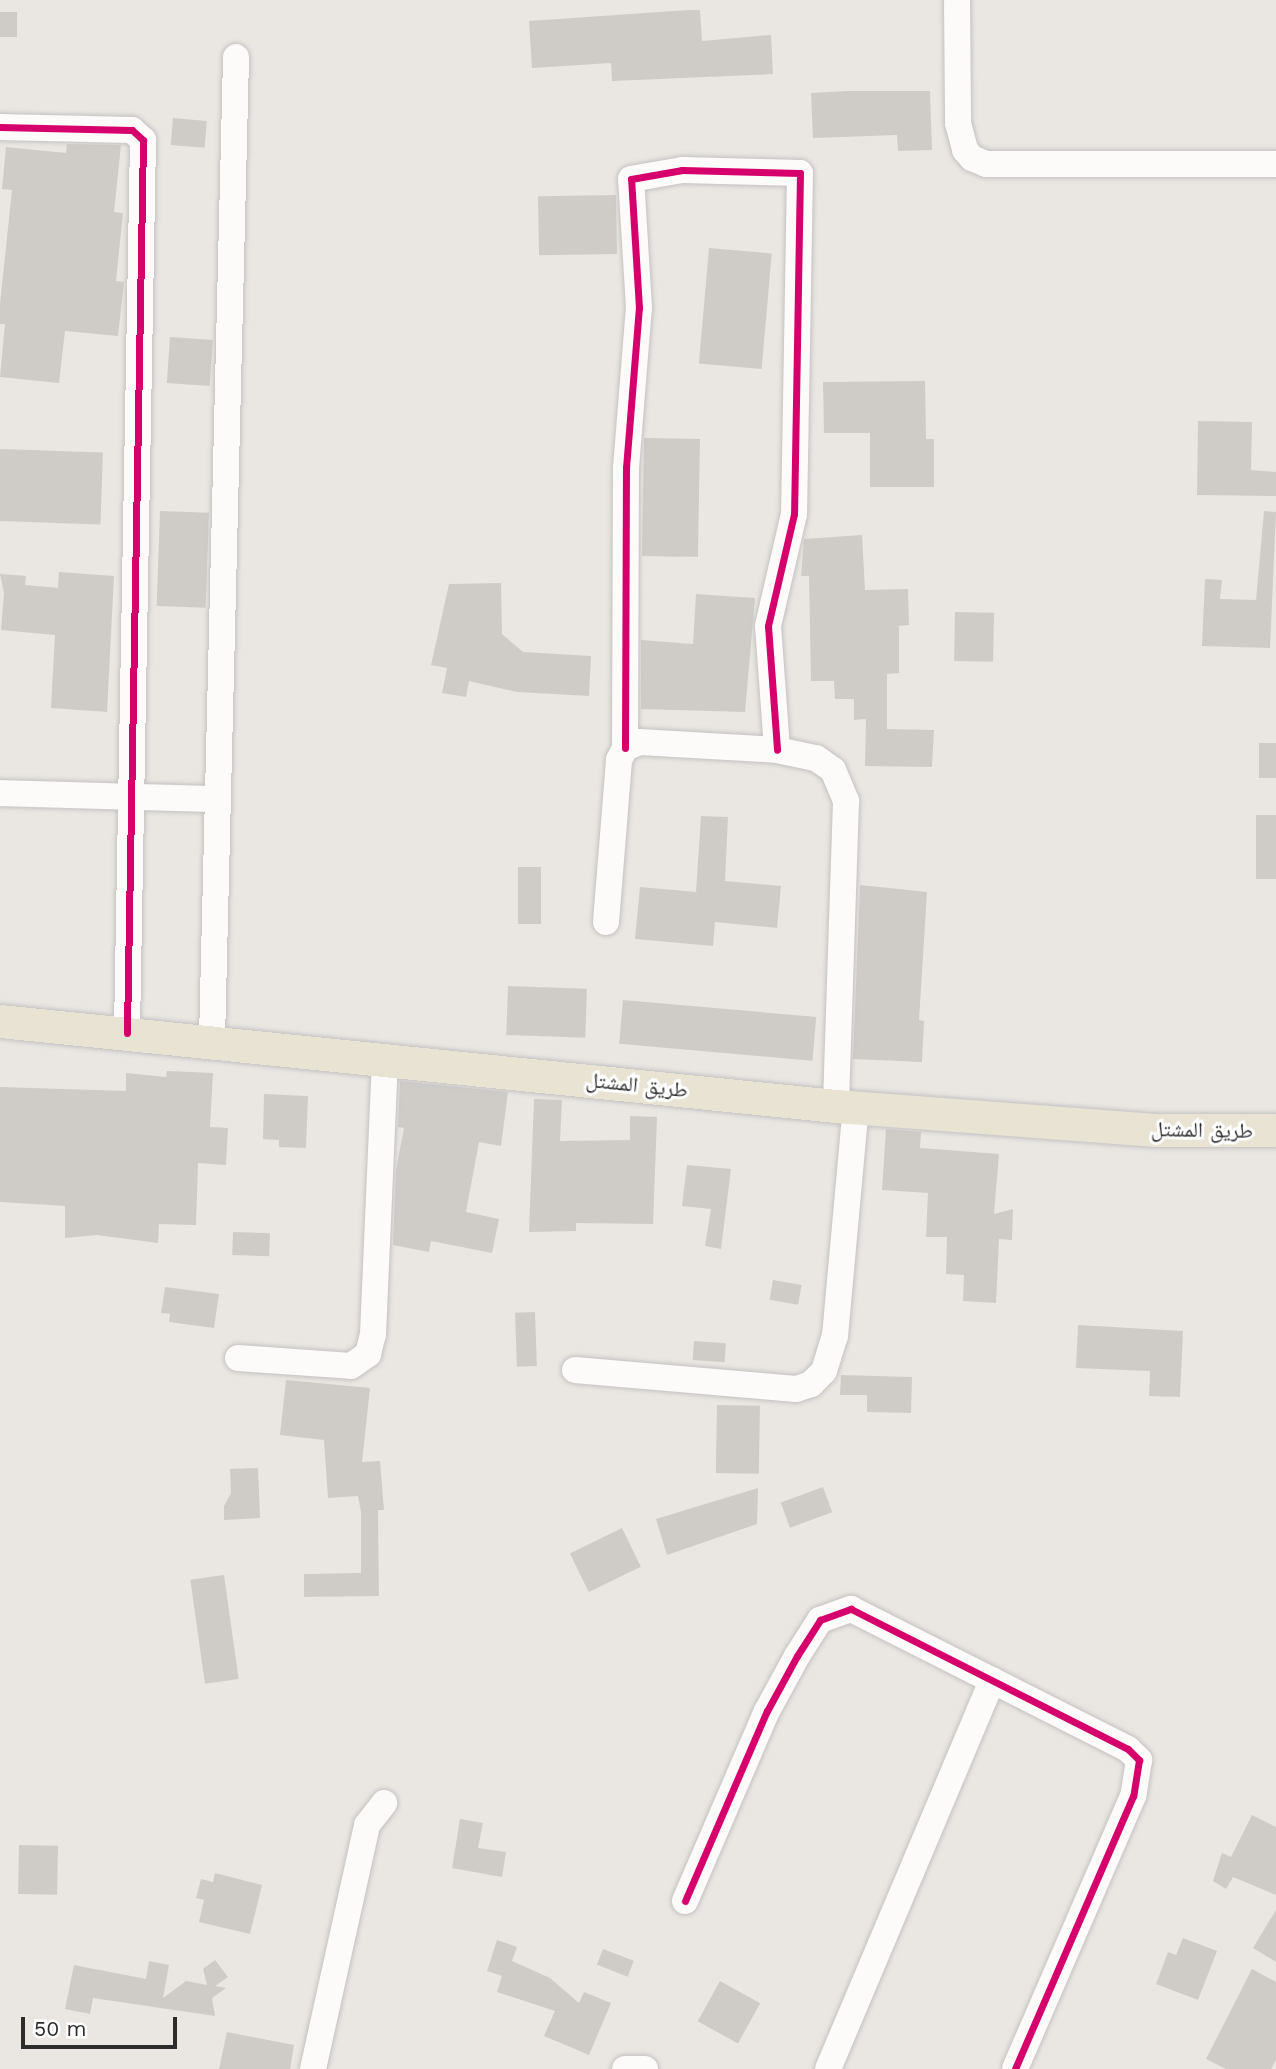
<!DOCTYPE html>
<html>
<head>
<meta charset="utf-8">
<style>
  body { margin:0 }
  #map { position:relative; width:1276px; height:2069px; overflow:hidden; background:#eae6e1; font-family:"Work Sans","Noto Naskh Arabic",sans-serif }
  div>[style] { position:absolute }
  .building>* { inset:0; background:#cfccc8; transform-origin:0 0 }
  .roads { filter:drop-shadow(0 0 2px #c3c2c2) drop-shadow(0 0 2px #c3c2c2) }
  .minor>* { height:26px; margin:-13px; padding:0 13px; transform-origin:13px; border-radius:13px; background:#fcfbfa }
  .major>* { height:33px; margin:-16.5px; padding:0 16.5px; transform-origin:16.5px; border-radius:16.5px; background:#e8e3d3 }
  .cycleway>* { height:7px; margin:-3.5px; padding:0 3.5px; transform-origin:3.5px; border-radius:3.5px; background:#d6006c }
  span { translate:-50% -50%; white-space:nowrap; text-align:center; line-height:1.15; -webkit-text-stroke:6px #fff; paint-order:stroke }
  .street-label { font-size:21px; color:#2c2c2c }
  .scale { position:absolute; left:21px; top:2017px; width:156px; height:32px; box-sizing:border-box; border:4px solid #2c2c2c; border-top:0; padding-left:9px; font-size:21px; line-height:24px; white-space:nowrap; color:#2c2c2c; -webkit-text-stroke:5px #fff; paint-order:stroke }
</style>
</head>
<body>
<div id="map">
  <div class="building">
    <i style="clip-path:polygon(689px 10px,700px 10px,702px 41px,771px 35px,773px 74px,612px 81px,611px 63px,532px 68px,529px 21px)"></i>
    <i style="left:0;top:12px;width:17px;height:25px"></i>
    <i style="clip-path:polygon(848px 91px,930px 91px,932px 150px,898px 151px,897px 135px,813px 138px,811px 93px)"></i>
    <i style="left:173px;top:118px;width:34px;height:27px;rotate:5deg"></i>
    <i style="clip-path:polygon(67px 144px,121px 145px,114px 212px,123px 213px,116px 281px,124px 282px,118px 336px,65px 331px,59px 383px,0 377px,5px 324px,0 324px,0 304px,12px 190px,2px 189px,6px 147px,66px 153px)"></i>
    <i style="left:616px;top:195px;width:59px;height:78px;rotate:89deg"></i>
    <i style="left:709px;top:248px;width:63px;height:116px;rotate:5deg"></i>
    <i style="left:170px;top:337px;width:43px;height:46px;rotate:4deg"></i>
    <i style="clip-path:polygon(925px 381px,926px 439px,934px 439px,934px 487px,870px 487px,870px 433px,824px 433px,823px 382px)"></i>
    <i style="clip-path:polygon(1198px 421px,1252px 422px,1251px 470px,1276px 472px,1276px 496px,1197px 495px)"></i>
    <i style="left:644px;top:438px;width:56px;height:118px;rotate:1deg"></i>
    <i style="left:0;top:449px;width:103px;height:72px;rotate:2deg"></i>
    <i style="left:160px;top:511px;width:49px;height:95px;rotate:2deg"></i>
    <i style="clip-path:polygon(1264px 511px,1276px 512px,1270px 648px,1202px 646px,1205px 579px,1222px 580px,1220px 599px,1256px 600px)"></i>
    <i style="clip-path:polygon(862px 535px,865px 590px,908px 589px,909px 625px,899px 626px,899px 673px,887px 674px,887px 729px,934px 730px,932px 767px,865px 766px,866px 719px,854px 720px,854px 699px,835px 699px,834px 681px,811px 681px,809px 576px,801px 576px,804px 539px)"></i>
    <i style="clip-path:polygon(59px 572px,114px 576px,107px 712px,51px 708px,55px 635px,1px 630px,4px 593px,0 574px,26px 576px,25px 585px,58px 588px)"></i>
    <i style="clip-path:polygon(501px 583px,502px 634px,523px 652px,591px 656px,589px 696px,517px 692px,469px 681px,466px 697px,442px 693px,447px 668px,431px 665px,449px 584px)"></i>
    <i style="clip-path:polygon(696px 594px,755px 598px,745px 712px,641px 709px,641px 640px,693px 644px)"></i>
    <i style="left:955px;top:612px;width:39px;height:49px;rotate:1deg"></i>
    <i style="left:1276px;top:743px;width:35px;height:17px;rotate:90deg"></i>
    <i style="left:1256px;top:815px;width:20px;height:64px"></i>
    <i style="clip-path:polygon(701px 816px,728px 817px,725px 881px,781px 886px,777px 928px,715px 922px,713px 946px,635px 939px,640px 887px,696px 892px)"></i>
    <i style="left:518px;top:867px;width:23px;height:57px"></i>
    <i style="clip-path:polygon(860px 885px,927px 892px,919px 1020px,924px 1021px,922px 1062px,853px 1059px)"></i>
    <i style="left:508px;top:986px;width:79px;height:49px;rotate:2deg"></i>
    <i style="left:623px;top:1000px;width:194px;height:44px;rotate:5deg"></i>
    <i style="clip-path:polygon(167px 1071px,213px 1073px,210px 1127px,228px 1128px,226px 1165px,198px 1163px,196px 1225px,159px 1224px,158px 1243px,97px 1235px,65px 1238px,65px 1206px,0 1202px,0 1087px,126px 1091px,126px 1073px,166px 1077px)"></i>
    <i style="clip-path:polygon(400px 1081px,508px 1092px,501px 1146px,479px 1142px,466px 1212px,499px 1219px,492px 1253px,431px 1241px,429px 1252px,393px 1245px,396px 1170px,404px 1128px,398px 1127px)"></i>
    <i style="clip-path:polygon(264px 1094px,308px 1096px,306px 1148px,279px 1147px,279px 1140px,263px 1139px)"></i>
    <i style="clip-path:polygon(534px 1099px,562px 1100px,560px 1141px,630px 1140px,630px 1116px,657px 1117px,653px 1224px,576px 1223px,576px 1231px,529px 1232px)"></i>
    <i style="clip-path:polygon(886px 1129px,921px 1132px,920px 1148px,999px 1154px,994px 1214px,1013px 1209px,1012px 1240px,999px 1239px,996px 1303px,963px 1301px,964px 1275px,946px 1274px,947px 1237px,926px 1237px,928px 1193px,882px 1190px)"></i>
    <i style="clip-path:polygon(687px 1165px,731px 1169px,721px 1249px,705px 1246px,711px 1209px,682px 1206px)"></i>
    <i style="left:233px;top:1232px;width:37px;height:23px;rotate:2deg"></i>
    <i style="left:773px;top:1280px;width:29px;height:20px;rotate:10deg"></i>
    <i style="clip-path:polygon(165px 1287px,219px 1294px,214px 1328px,169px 1322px,170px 1314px,161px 1313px)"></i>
    <i style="left:535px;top:1312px;width:54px;height:20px;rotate:88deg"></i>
    <i style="clip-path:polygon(1078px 1325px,1183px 1331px,1180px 1397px,1149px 1396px,1150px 1371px,1076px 1368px)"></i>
    <i style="left:694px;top:1341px;width:32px;height:19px;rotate:4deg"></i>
    <i style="clip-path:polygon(841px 1375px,912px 1377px,911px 1413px,867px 1412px,867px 1395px,840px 1395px)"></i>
    <i style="clip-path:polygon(286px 1380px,370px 1388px,362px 1462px,380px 1461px,384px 1510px,378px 1510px,379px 1596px,304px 1597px,304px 1574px,361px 1573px,361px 1512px,358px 1496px,328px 1498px,324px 1440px,280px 1435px)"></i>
    <i style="left:717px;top:1405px;width:43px;height:68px;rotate:1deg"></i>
    <i style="clip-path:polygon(258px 1468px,260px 1518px,224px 1520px,224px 1506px,231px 1493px,230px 1469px)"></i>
    <i style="left:823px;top:1487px;width:27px;height:45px;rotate:70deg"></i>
    <i style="clip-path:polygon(758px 1488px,757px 1524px,667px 1555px,656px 1519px)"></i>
    <i style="left:622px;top:1528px;width:43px;height:58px;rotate:64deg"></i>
    <i style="left:224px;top:1575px;width:105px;height:34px;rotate:82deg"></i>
    <i style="clip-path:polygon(1252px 1815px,1276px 1827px,1276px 1895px,1233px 1877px,1226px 1889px,1213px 1881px,1222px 1853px,1231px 1857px)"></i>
    <i style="clip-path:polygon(460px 1819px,483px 1823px,478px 1848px,506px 1852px,502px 1877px,452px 1868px)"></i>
    <i style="left:19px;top:1845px;width:39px;height:49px;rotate:1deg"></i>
    <i style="clip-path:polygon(215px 1873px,262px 1885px,250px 1934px,199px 1922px,204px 1900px,196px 1898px,201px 1879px,213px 1882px)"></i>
    <i style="clip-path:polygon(1276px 1910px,1276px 1962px,1253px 1948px)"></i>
    <i style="clip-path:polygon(1183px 1938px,1217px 1951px,1198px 2000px,1156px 1984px,1168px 1952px,1176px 1955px)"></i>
    <i style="clip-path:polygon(497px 1940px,517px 1947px,512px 1961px,550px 1978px,579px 2003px,584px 1992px,611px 2003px,589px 2055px,544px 2036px,555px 2011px,497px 1992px,502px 1976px,487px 1971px)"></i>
    <i style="left:603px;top:1949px;width:33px;height:17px;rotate:21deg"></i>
    <i style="clip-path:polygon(215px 1960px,228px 1977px,215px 1986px,226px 1988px,212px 1998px,215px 2016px,93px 1998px,90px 2014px,65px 2009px,74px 1965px,146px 1979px,149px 1961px,169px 1965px,163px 1998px,186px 1981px,207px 1985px,203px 1969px)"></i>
    <i style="clip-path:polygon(1252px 1969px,1276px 1982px,1276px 2060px,1271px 2069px,1226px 2069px,1206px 2059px)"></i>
    <i style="left:720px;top:1981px;width:46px;height:46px;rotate:29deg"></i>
    <i style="clip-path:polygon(227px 2032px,294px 2045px,290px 2069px,219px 2069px)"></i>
  </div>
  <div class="roads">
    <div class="minor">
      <i style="left:957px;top:0;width:123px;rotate:89.5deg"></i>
      <i style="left:958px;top:123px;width:28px;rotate:75deg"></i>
      <i style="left:965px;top:150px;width:11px;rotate:49deg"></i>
      <i style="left:972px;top:158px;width:15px;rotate:23deg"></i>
      <i style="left:986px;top:164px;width:290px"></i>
      <i style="left:0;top:127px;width:132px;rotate:1.3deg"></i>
      <i style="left:132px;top:130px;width:15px;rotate:42deg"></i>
      <i style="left:143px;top:140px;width:893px;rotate:91.03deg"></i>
      <i style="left:625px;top:748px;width:280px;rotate:-89.8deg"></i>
      <i style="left:626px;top:468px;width:161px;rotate:-85.4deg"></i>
      <i style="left:639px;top:308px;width:129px;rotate:-93.5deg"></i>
      <i style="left:631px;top:179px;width:52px;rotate:-10deg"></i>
      <i style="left:682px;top:170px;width:118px;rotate:1.5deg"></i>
      <i style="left:800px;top:173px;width:341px;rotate:91deg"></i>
      <i style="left:794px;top:514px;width:115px;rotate:103.1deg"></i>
      <i style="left:768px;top:626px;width:124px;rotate:85.8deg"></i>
      <i style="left:0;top:793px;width:216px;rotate:1.6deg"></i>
      <i style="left:606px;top:922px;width:163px;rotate:-85.4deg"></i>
      <i style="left:619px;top:760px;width:13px;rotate:-63deg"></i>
      <i style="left:625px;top:748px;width:16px;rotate:-22deg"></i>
      <i style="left:640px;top:742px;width:137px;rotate:3.3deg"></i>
      <i style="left:777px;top:750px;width:40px;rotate:12deg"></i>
      <i style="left:816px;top:758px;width:21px;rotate:35deg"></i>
      <i style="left:833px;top:770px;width:34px;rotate:67deg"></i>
      <i style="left:846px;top:801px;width:305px;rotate:91.9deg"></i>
      <i style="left:212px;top:1040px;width:983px;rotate:-88.6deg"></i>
      <i style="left:238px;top:1358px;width:113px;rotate:4deg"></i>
      <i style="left:351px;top:1366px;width:21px;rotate:-35deg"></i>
      <i style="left:368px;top:1354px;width:21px;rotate:-76deg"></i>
      <i style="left:373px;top:1334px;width:276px;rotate:-87.5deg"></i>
      <i style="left:575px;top:1370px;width:222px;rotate:4.9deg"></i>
      <i style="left:796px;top:1389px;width:16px;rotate:-18deg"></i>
      <i style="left:811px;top:1384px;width:18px;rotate:-45deg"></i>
      <i style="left:824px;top:1371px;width:37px;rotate:-73deg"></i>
      <i style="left:835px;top:1336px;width:230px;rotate:-84.8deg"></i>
      <i style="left:685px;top:1901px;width:207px;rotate:-66.7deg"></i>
      <i style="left:767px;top:1711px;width:63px;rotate:-61.4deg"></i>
      <i style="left:797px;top:1656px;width:43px;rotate:-57.4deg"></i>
      <i style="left:820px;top:1620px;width:33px;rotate:-20deg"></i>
      <i style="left:851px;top:1609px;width:310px;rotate:26.8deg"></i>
      <i style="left:1128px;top:1749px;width:16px;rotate:45deg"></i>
      <i style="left:1139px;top:1760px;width:36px;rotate:99deg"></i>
      <i style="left:1133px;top:1796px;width:297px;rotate:113.4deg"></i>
      <i style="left:313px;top:2069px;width:250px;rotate:-77.5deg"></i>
      <i style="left:367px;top:1825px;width:28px;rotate:-52deg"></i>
      <i style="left:625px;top:2069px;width:20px"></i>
      <i style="left:828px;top:2069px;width:422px;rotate:-67.1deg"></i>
    </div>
    <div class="major">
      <i style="left:0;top:1021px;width:840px;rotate:5.81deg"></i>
      <i style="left:836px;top:1106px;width:320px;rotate:4.3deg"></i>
      <i style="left:1155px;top:1130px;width:121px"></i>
    </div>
  </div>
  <div class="cycleway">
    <i style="left:0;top:127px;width:132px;rotate:1.3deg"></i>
    <i style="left:132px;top:130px;width:15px;rotate:42deg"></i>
    <i style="left:143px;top:140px;width:893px;rotate:91.03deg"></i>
    <i style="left:625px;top:748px;width:280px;rotate:-89.8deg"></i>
    <i style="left:626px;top:468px;width:161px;rotate:-85.4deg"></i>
    <i style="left:639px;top:308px;width:129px;rotate:-93.5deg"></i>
    <i style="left:631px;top:179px;width:52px;rotate:-10deg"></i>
    <i style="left:682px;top:170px;width:118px;rotate:1.5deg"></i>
    <i style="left:800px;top:173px;width:341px;rotate:91deg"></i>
    <i style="left:794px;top:514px;width:115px;rotate:103.1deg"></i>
    <i style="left:768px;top:626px;width:124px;rotate:85.8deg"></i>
    <i style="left:685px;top:1901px;width:207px;rotate:-66.7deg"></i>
    <i style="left:767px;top:1711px;width:63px;rotate:-61.4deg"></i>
    <i style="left:797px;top:1656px;width:43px;rotate:-57.4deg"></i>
    <i style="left:820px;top:1620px;width:33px;rotate:-20deg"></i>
    <i style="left:851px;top:1609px;width:310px;rotate:26.8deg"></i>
    <i style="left:1128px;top:1749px;width:16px;rotate:45deg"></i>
    <i style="left:1139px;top:1760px;width:36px;rotate:99deg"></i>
    <i style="left:1133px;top:1796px;width:297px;rotate:113.4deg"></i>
  </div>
  <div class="street-label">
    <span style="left:637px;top:1085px;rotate:6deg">طريق المشتل</span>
    <span style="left:1202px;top:1130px;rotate:1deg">طريق المشتل</span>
  </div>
  <div class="scale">50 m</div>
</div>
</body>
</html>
